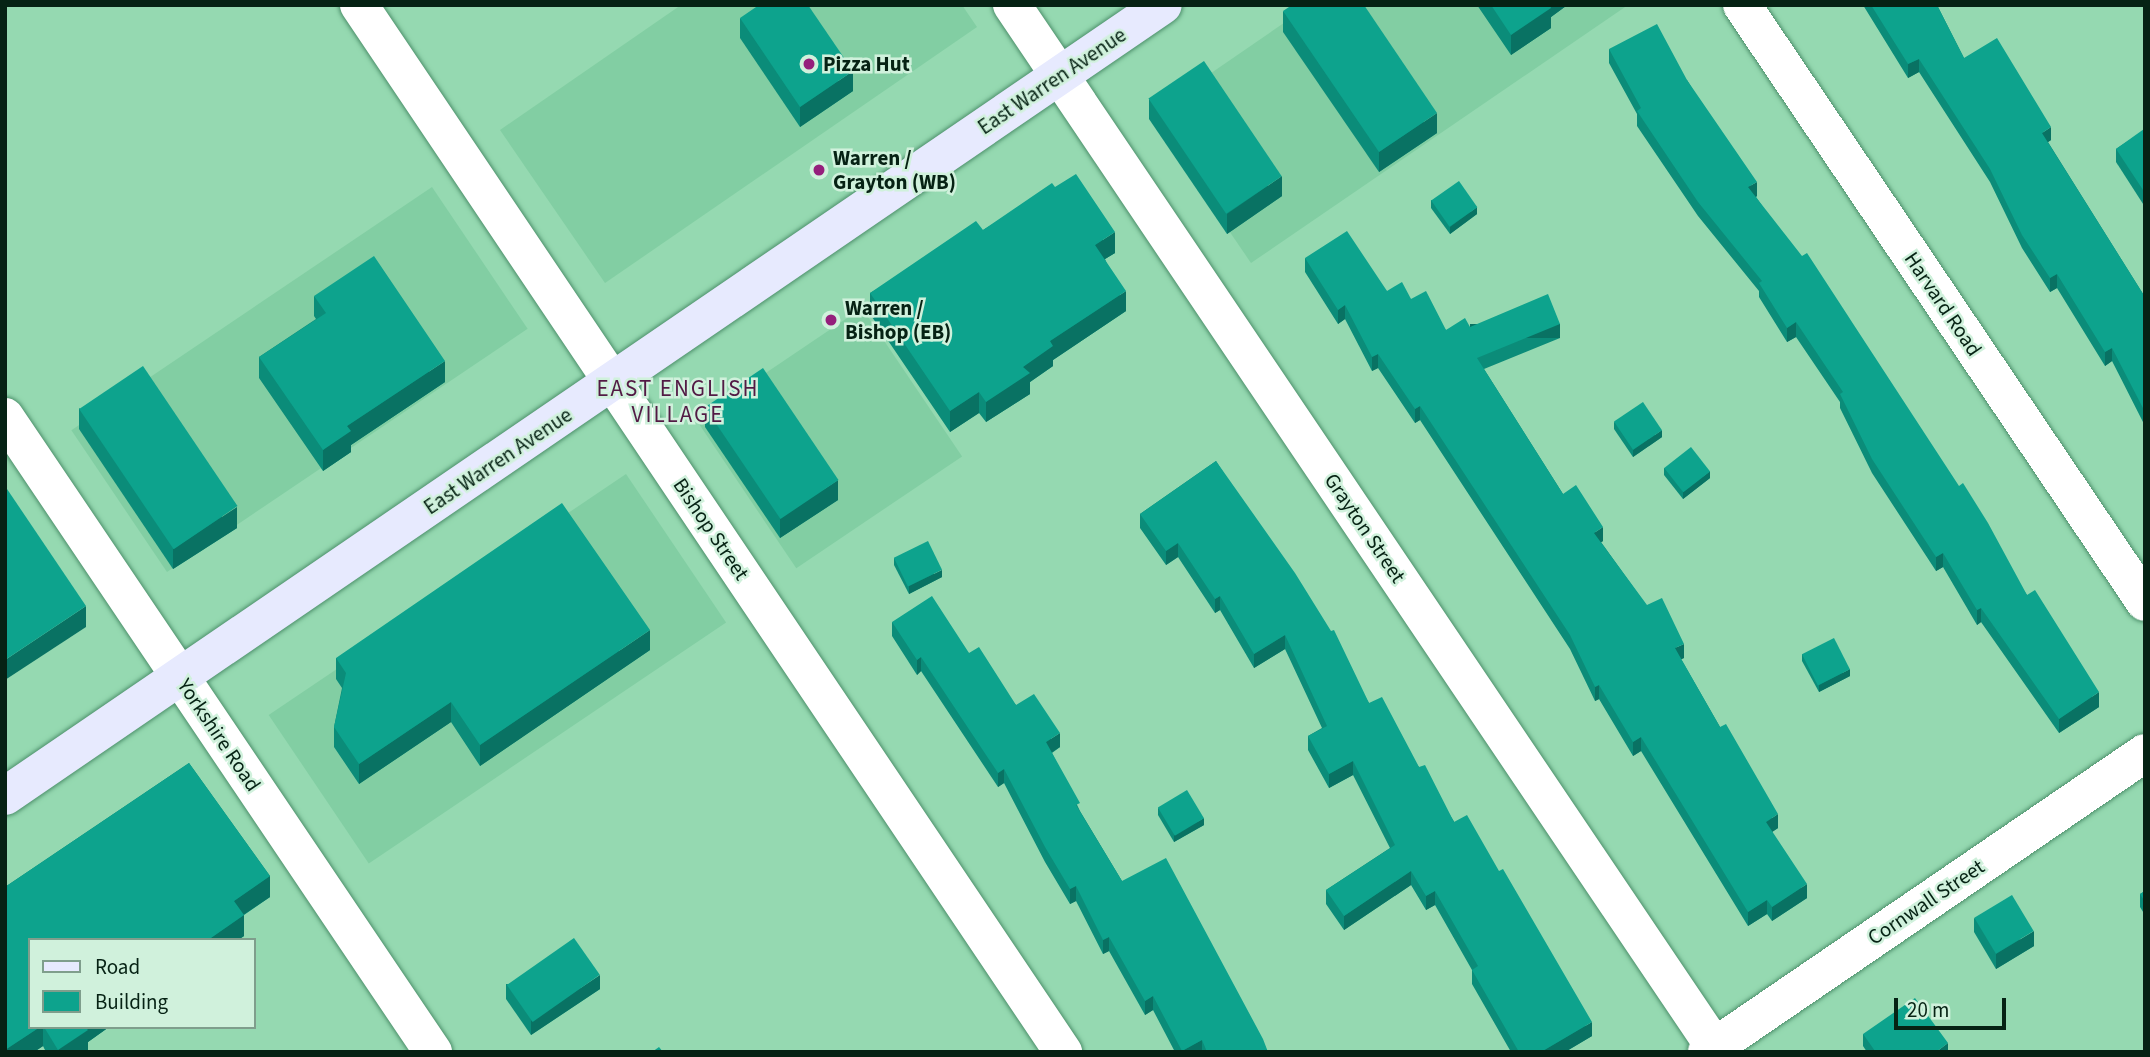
<!DOCTYPE html>
<html>
<head>
<meta charset="utf-8">
<style>
  body { margin:0 }
  #map { position:relative; width:2150px; height:1057px; overflow:hidden; background:#95d9b1; font-family:"Source Sans 3",sans-serif }
  div>[style] { position:absolute }
  .built>* { inset:0; background:#82cea3; transform-origin:0 0 }
  .roads { filter:drop-shadow(0 0 2px #4d906b) drop-shadow(0 0 2px #4d906b) }
  .minor>* { height:38px; margin:-19px; padding:0 19px; transform-origin:19px; border-radius:19px; background:#fff }
  .secondary>* { height:38px; margin:-19px; padding:0 19px; transform-origin:19px; border-radius:19px; background:#e7eafe }
  .wall>* { inset:0; background:#0b8c79 }
  .shaded-wall>* { inset:0; background:#097263; transform-origin:0 0 }
  .building>* { inset:0; background:#0da38d; transform-origin:0 0 }
  .dots>* { width:19px; height:19px; translate:-50% -50%; box-sizing:border-box; border:4px solid #d0f1dc; border-radius:50% }
  span { translate:-50% -50%; white-space:nowrap; text-align:center; line-height:1.15; -webkit-text-stroke:5px #d0f1dc; paint-order:stroke }
  .poi-label { font-size:21px; color:#062214; font-weight:700 }
  .left { translate:0 -50%; text-align:left }
  .street-label { font-size:21px; color:#062214 }
  .neighbourhood-label { font-size:23px; color:#521a45; letter-spacing:2px }
  .frame { position:absolute; inset:0; border:7px solid #062214; pointer-events:none }
  .legend { position:absolute; left:28px; top:938px; width:228px; height:91px; box-sizing:border-box; background:#d0f1dc; border:2px solid #7f9e8c; margin:0; padding:9px 12px; list-style:none; font-size:21px; color:#062214 }
  .legend li { display:flex; align-items:center; gap:14px; height:35px }
  .legend b { width:35px; border:2px solid #7f9e8c }
  .scale { position:absolute; left:1894px; top:998px; width:112px; height:32px; box-sizing:border-box; border:4px solid #062214; border-top:0; padding-left:9px; font-size:21px; line-height:24px; white-space:nowrap; color:#062214; -webkit-text-stroke:5px #d0f1dc; paint-order:stroke }
</style>
</head>
<body>
<div id="map">
  <div class="built">
    <i style="clip-path:polygon(681px 5px,962px 5px,977px 27px,605px 283px,500px 130px)"></i>
    <i style="clip-path:polygon(1310px 5px,1628px 5px,1251px 263px,1150px 115px)"></i>
    <i style="left:432px;top:187px;width:171px;height:435px;rotate:56deg"></i>
    <i style="left:862px;top:308px;width:179px;height:200px;rotate:56deg"></i>
    <i style="left:626px;top:474px;width:179px;height:431px;rotate:56deg"></i>
  </div>
  <div class="roads">
    <div class="minor">
      <i style="left:359px;top:5px;width:1262px;rotate:56.08deg"></i>
      <i style="left:1012px;top:5px;width:1263px;rotate:56.01deg"></i>
      <i style="left:1742px;top:5px;width:720px;rotate:55.98deg"></i>
      <i style="left:5px;top:417px;width:766px;rotate:56.02deg"></i>
      <i style="left:1707px;top:1052px;width:530px;rotate:-34.32deg"></i>
    </div>
    <div class="secondary">
      <i style="left:5px;top:796px;width:1402px;rotate:-34.34deg"></i>
    </div>
  </div>
  <div class="wall">
    <i style="clip-path:polygon(1477px 5px,1566px 5px,1566px 6px,1551px 17px,1551px 28px,1511px 55px)"></i>
    <i style="clip-path:polygon(1863px 5px,1937px 5px,1964px 58px,2051px 140px,2048px 142px,2145px 297px,2145px 426px,2112px 361px,2105px 366px,2057px 288px,2050px 292px,2022px 248px,1990px 182px,1919px 72px,1908px 78px)"></i>
    <i style="clip-path:polygon(1283px 11px,1437px 133px,1379px 172px,1283px 32px)"></i>
    <i style="clip-path:polygon(740px 18px,853px 91px,800px 127px,740px 38px)"></i>
    <i style="clip-path:polygon(1609px 49px,1687px 80px,1757px 196px,1756px 197px,2027px 595px,2099px 707px,2059px 733px,1981px 622px,1977px 625px,1943px 567px,1936px 571px,1872px 473px,1840px 408px,1840px 402px,1796px 337px,1787px 342px,1759px 297px,1759px 291px,1698px 216px,1637px 126px,1637px 114px,1609px 63px)"></i>
    <i style="clip-path:polygon(1149px 99px,1282px 196px,1227px 234px,1149px 119px)"></i>
    <i style="clip-path:polygon(2145px 130px,2145px 207px,2116px 162px,2116px 149px)"></i>
    <i style="clip-path:polygon(1055px 187px,1115px 253px,1105px 259px,1126px 311px,1053px 360px,1053px 366px,1030px 382px,1030px 394px,986px 422px,979px 413px,950px 432px,870px 314px,870px 293px,983px 230px)"></i>
    <i style="clip-path:polygon(1431px 200px,1477px 214px,1450px 234px,1431px 208px)"></i>
    <i style="clip-path:polygon(1305px 258px,1387px 291px,1411px 299px,1446px 330px,1470px 327px,1560px 338px,1484px 369px,1563px 494px,1603px 541px,1601px 542px,1684px 658px,1681px 659px,1778px 828px,1772px 832px,1807px 898px,1772px 921px,1767px 914px,1748px 926px,1641px 751px,1633px 756px,1599px 699px,1595px 701px,1570px 649px,1420px 420px,1415px 423px,1378px 368px,1372px 371px,1345px 319px,1338px 324px,1305px 272px)"></i>
    <i style="clip-path:polygon(314px 296px,445px 382px,351px 445px,351px 452px,323px 471px,259px 378px,259px 357px,316px 319px,314px 316px)"></i>
    <i style="clip-path:polygon(705px 407px,838px 500px,780px 538px,705px 427px)"></i>
    <i style="clip-path:polygon(79px 408px,237px 528px,173px 569px,79px 429px)"></i>
    <i style="clip-path:polygon(1614px 422px,1662px 437px,1633px 457px,1614px 429px)"></i>
    <i style="clip-path:polygon(1216px 461px,1369px 703px,1419px 767px,1592px 1036px,1565px 1052px,1511px 1052px,1472px 984px,1472px 970px,1435px 905px,1426px 910px,1411px 885px,1344px 930px,1326px 904px,1326px 890px,1390px 848px,1353px 775px,1329px 788px,1308px 750px,1308px 736px,1322px 728px,1285px 649px,1254px 668px,1220px 610px,1215px 613px,1178px 557px,1166px 565px,1140px 528px,1140px 514px)"></i>
    <i style="clip-path:polygon(1664px 468px,1710px 478px,1683px 499px,1664px 475px)"></i>
    <i style="clip-path:polygon(894px 558px,942px 577px,909px 594px,894px 565px)"></i>
    <i style="clip-path:polygon(892px 622px,969px 653px,1016px 705px,1060px 747px,1052px 753px,1080px 811px,1122px 881px,1268px 1052px,1175px 1052px,1153px 1010px,1145px 1015px,1109px 951px,1103px 954px,1076px 901px,1070px 904px,1045px 862px,1004px 783px,998px 787px,921px 671px,917px 675px,892px 636px)"></i>
    <i style="clip-path:polygon(650px 650px,480px 766px,451px 722px,359px 784px,334px 747px,334px 727px,342px 688px,336px 679px,336px 658px)"></i>
    <i style="clip-path:polygon(1802px 654px,1850px 676px,1819px 692px,1802px 661px)"></i>
    <i style="clip-path:polygon(189px 763px,270px 876px,270px 897px,244px 915px,244px 936px,238px 940px,30px 940px,30px 1027px,109px 1027px,88px 1042px,88px 1051px,86px 1052px,46px 1052px,43px 1046px,34px 1052px,5px 1052px,5px 887px)"></i>
    <i style="clip-path:polygon(1158px 808px,1204px 825px,1174px 842px,1158px 815px)"></i>
    <i style="clip-path:polygon(2145px 891px,2145px 915px,2140px 907px,2140px 894px)"></i>
    <i style="clip-path:polygon(1974px 918px,2034px 946px,1996px 969px,1974px 932px)"></i>
    <i style="clip-path:polygon(506px 984px,600px 989px,531px 1035px,506px 999px)"></i>
    <i style="clip-path:polygon(1863px 1034px,1948px 1052px,1867px 1052px,1863px 1046px)"></i>
  </div>
  <div class="shaded-wall">
    <i style="clip-path:polygon(1547px 5px,1566px 5px,1566px 6px,1551px 17px,1551px 28px,1511px 55px,1511px 35px)"></i>
    <i style="clip-path:polygon(1919px 59px,1919px 72px,1908px 78px,1908px 64px)"></i>
    <i style="clip-path:polygon(853px 71px,853px 91px,800px 127px,800px 107px)"></i>
    <i style="clip-path:polygon(1437px 113px,1437px 133px,1379px 172px,1379px 152px)"></i>
    <i style="clip-path:polygon(2051px 127px,2051px 140px,2042px 146px,2042px 133px)"></i>
    <i style="clip-path:polygon(1282px 176px,1282px 196px,1227px 234px,1227px 214px)"></i>
    <i style="clip-path:polygon(1757px 182px,1757px 196px,1748px 201px,1748px 187px)"></i>
    <i style="clip-path:polygon(1477px 207px,1477px 214px,1450px 234px,1450px 227px)"></i>
    <i style="clip-path:polygon(1115px 232px,1115px 253px,1095px 265px,1095px 245px)"></i>
    <i style="clip-path:polygon(2057px 274px,2057px 288px,2050px 292px,2050px 278px)"></i>
    <i style="clip-path:polygon(1126px 291px,1126px 311px,1053px 360px,1053px 366px,1030px 382px,1030px 394px,986px 422px,986px 402px,1023px 367px,1050px 341px)"></i>
    <i style="clip-path:polygon(1345px 305px,1345px 319px,1338px 324px,1338px 310px)"></i>
    <i style="clip-path:polygon(1796px 322px,1796px 337px,1787px 342px,1787px 328px)"></i>
    <i style="left:1560px;top:324px;width:14px;height:90px;rotate:90deg"></i>
    <i style="clip-path:polygon(2112px 348px,2112px 361px,2105px 366px,2105px 352px)"></i>
    <i style="clip-path:polygon(1378px 354px,1378px 368px,1372px 371px,1372px 357px)"></i>
    <i style="clip-path:polygon(445px 361px,445px 382px,351px 445px,351px 452px,323px 471px,323px 450px,347px 426px)"></i>
    <i style="clip-path:polygon(979px 392px,979px 413px,950px 432px,950px 411px)"></i>
    <i style="clip-path:polygon(1420px 406px,1420px 420px,1415px 423px,1415px 409px)"></i>
    <i style="clip-path:polygon(1662px 430px,1662px 437px,1633px 457px,1633px 450px)"></i>
    <i style="clip-path:polygon(1710px 471px,1710px 478px,1683px 499px,1683px 492px)"></i>
    <i style="clip-path:polygon(838px 480px,838px 500px,780px 538px,780px 518px)"></i>
    <i style="clip-path:polygon(237px 507px,237px 528px,173px 569px,173px 549px)"></i>
    <i style="clip-path:polygon(1603px 527px,1603px 541px,1594px 547px,1594px 533px)"></i>
    <i style="clip-path:polygon(1178px 543px,1178px 557px,1166px 565px,1166px 551px)"></i>
    <i style="clip-path:polygon(1943px 553px,1943px 567px,1936px 571px,1936px 557px)"></i>
    <i style="clip-path:polygon(942px 570px,942px 577px,909px 594px,909px 586px)"></i>
    <i style="clip-path:polygon(1220px 596px,1220px 610px,1215px 613px,1215px 599px)"></i>
    <i style="clip-path:polygon(86px 606px,86px 627px,5px 680px,5px 660px)"></i>
    <i style="clip-path:polygon(1981px 608px,1981px 622px,1977px 625px,1977px 610px)"></i>
    <i style="clip-path:polygon(650px 630px,650px 650px,480px 766px,480px 745px)"></i>
    <i style="clip-path:polygon(1285px 635px,1285px 649px,1254px 668px,1254px 654px)"></i>
    <i style="clip-path:polygon(1684px 644px,1684px 658px,1675px 662px,1675px 648px)"></i>
    <i style="clip-path:polygon(921px 657px,921px 671px,917px 675px,917px 660px)"></i>
    <i style="clip-path:polygon(1850px 669px,1850px 676px,1819px 692px,1819px 685px)"></i>
    <i style="clip-path:polygon(1599px 685px,1599px 699px,1595px 701px,1595px 687px)"></i>
    <i style="clip-path:polygon(2099px 692px,2099px 707px,2059px 733px,2059px 719px)"></i>
    <i style="clip-path:polygon(451px 702px,451px 722px,359px 784px,359px 764px)"></i>
    <i style="clip-path:polygon(1060px 733px,1060px 747px,1046px 756px,1046px 742px)"></i>
    <i style="clip-path:polygon(1641px 737px,1641px 751px,1633px 756px,1633px 742px)"></i>
    <i style="clip-path:polygon(1353px 761px,1353px 775px,1329px 788px,1329px 774px)"></i>
    <i style="clip-path:polygon(1004px 769px,1004px 783px,998px 787px,998px 773px)"></i>
    <i style="clip-path:polygon(1778px 814px,1778px 828px,1766px 836px,1766px 822px)"></i>
    <i style="clip-path:polygon(1204px 818px,1204px 825px,1174px 842px,1174px 835px)"></i>
    <i style="clip-path:polygon(1411px 871px,1411px 885px,1344px 930px,1344px 916px)"></i>
    <i style="clip-path:polygon(270px 876px,270px 897px,234px 921px,234px 901px)"></i>
    <i style="clip-path:polygon(1807px 884px,1807px 898px,1772px 921px,1772px 907px)"></i>
    <i style="clip-path:polygon(1076px 886px,1076px 901px,1070px 904px,1070px 889px)"></i>
    <i style="clip-path:polygon(1435px 891px,1435px 905px,1426px 910px,1426px 896px)"></i>
    <i style="clip-path:polygon(1767px 900px,1767px 914px,1748px 926px,1748px 912px)"></i>
    <i style="clip-path:polygon(244px 915px,244px 936px,238px 940px,208px 940px)"></i>
    <i style="clip-path:polygon(2034px 931px,2034px 946px,1996px 969px,1996px 954px)"></i>
    <i style="clip-path:polygon(1109px 937px,1109px 951px,1103px 954px,1103px 940px)"></i>
    <i style="clip-path:polygon(600px 975px,600px 989px,531px 1035px,531px 1021px)"></i>
    <i style="clip-path:polygon(1153px 996px,1153px 1010px,1145px 1015px,1145px 1001px)"></i>
    <i style="clip-path:polygon(1592px 1022px,1592px 1036px,1565px 1052px,1541px 1052px)"></i>
    <i style="clip-path:polygon(40px 1027px,43px 1027px,43px 1046px,34px 1052px,5px 1052px,5px 1050px)"></i>
    <i style="clip-path:polygon(83px 1027px,109px 1027px,88px 1042px,88px 1051px,86px 1052px,58px 1052px,58px 1050px)"></i>
    <i style="clip-path:polygon(1202px 1040px,1202px 1052px,1182px 1052px,1182px 1051px)"></i>
    <i style="clip-path:polygon(1948px 1043px,1948px 1052px,1936px 1052px)"></i>
  </div>
  <div class="building">
    <i style="clip-path:polygon(759px 5px,808px 5px,853px 71px,800px 107px,740px 18px)"></i>
    <i style="clip-path:polygon(1292px 5px,1364px 5px,1437px 113px,1379px 152px,1283px 11px)"></i>
    <i style="clip-path:polygon(1491px 5px,1550px 5px,1551px 8px,1511px 35px)"></i>
    <i style="clip-path:polygon(1871px 5px,1937px 5px,1964px 58px,1997px 38px,2051px 127px,2042px 133px,2145px 297px,2145px 412px,2112px 348px,2105px 352px,2057px 274px,2050px 278px,2022px 235px,1990px 169px,1919px 59px,1908px 64px)"></i>
    <i style="clip-path:polygon(1657px 24px,1687px 80px,1757px 182px,1748px 187px,1802px 256px,1807px 253px,1959px 486px,1963px 483px,1988px 523px,2027px 595px,2035px 590px,2099px 692px,2059px 719px,1981px 608px,1977px 610px,1943px 553px,1936px 557px,1872px 459px,1840px 394px,1843px 392px,1796px 322px,1787px 328px,1759px 283px,1762px 281px,1698px 202px,1637px 111px,1641px 108px,1609px 49px)"></i>
    <i style="left:1204px;top:61px;width:139px;height:67px;rotate:56deg"></i>
    <i style="clip-path:polygon(2144px 129px,2145px 130px,2145px 193px,2116px 149px)"></i>
    <i style="clip-path:polygon(1076px 174px,1115px 232px,1095px 245px,1126px 291px,1050px 341px,1053px 346px,1023px 367px,1030px 373px,986px 402px,979px 392px,950px 411px,870px 293px,976px 221px,983px 230px,1052px 183px,1055px 187px)"></i>
    <i style="left:1459px;top:181px;width:32px;height:34px;rotate:55deg"></i>
    <i style="clip-path:polygon(1347px 231px,1387px 291px,1402px 282px,1411px 299px,1426px 291px,1446px 330px,1465px 318px,1470px 327px,1548px 294px,1560px 324px,1477px 358px,1563px 494px,1576px 485px,1603px 527px,1594px 533px,1647px 605px,1662px 598px,1684px 644px,1675px 648px,1720px 727px,1726px 724px,1778px 814px,1766px 822px,1807px 884px,1772px 907px,1767px 900px,1748px 912px,1641px 737px,1633px 742px,1599px 685px,1595px 687px,1570px 635px,1420px 406px,1415px 409px,1378px 354px,1372px 357px,1345px 305px,1338px 310px,1305px 258px)"></i>
    <i style="clip-path:polygon(374px 256px,445px 361px,347px 426px,351px 431px,323px 450px,259px 357px,326px 313px,314px 296px)"></i>
    <i style="left:143px;top:366px;width:169px;height:77px;rotate:56deg"></i>
    <i style="left:763px;top:368px;width:135px;height:70px;rotate:56deg"></i>
    <i style="left:1643px;top:402px;width:34px;height:35px;rotate:56deg"></i>
    <i style="left:1691px;top:447px;width:31px;height:34px;rotate:52deg"></i>
    <i style="clip-path:polygon(1216px 461px,1295px 573px,1331px 631px,1334px 630px,1369px 703px,1382px 697px,1419px 767px,1425px 765px,1454px 822px,1467px 815px,1499px 871px,1503px 869px,1592px 1022px,1541px 1052px,1519px 1052px,1472px 970px,1478px 966px,1435px 891px,1426px 896px,1411px 871px,1344px 916px,1326px 890px,1395px 845px,1353px 761px,1329px 774px,1308px 736px,1327px 726px,1285px 635px,1254px 654px,1220px 596px,1215px 599px,1178px 543px,1166px 551px,1140px 514px)"></i>
    <i style="clip-path:polygon(5px 486px,86px 606px,5px 660px)"></i>
    <i style="clip-path:polygon(562px 503px,650px 630px,480px 745px,451px 702px,359px 764px,334px 727px,346px 673px,336px 658px)"></i>
    <i style="left:928px;top:541px;width:32px;height:38px;rotate:64deg"></i>
    <i style="clip-path:polygon(932px 596px,969px 653px,979px 647px,1016px 705px,1034px 694px,1060px 733px,1046px 742px,1080px 803px,1076px 805px,1122px 881px,1166px 858px,1263px 1039px,1268px 1052px,1207px 1052px,1202px 1040px,1182px 1051px,1153px 996px,1145px 1001px,1109px 937px,1103px 940px,1076px 886px,1070px 889px,1045px 847px,1004px 769px,998px 773px,921px 657px,917px 660px,892px 622px)"></i>
    <i style="left:1834px;top:638px;width:35px;height:36px;rotate:63deg"></i>
    <i style="clip-path:polygon(189px 763px,270px 876px,234px 901px,244px 915px,208px 940px,30px 940px,30px 1027px,40px 1027px,5px 1050px,5px 887px)"></i>
    <i style="left:1187px;top:790px;width:33px;height:34px;rotate:59deg"></i>
    <i style="clip-path:polygon(2145px 891px,2145px 902px,2140px 894px)"></i>
    <i style="left:2012px;top:895px;width:42px;height:44px;rotate:59deg"></i>
    <i style="left:574px;top:938px;width:45px;height:82px;rotate:55deg"></i>
    <i style="clip-path:polygon(1915px 998px,1948px 1043px,1936px 1052px,1874px 1052px,1875px 1051px,1863px 1034px)"></i>
    <i style="clip-path:polygon(44px 1027px,85px 1027px,88px 1030px,58px 1050px)"></i>
    <i style="clip-path:polygon(659px 1047px,663px 1052px,652px 1052px)"></i>
  </div>
  <div class="dots">
    <i style="left:809px;top:64px;background:#951f7c"></i>
    <i style="left:819px;top:170px;background:#951f7c"></i>
    <i style="left:831px;top:320px;background:#951f7c"></i>
  </div>
  <div class="poi-label">
    <span class="left" style="left:823px;top:64px">Pizza Hut</span>
    <span class="left" style="left:833px;top:170px">Warren /<br>Grayton (WB)</span>
    <span class="left" style="left:845px;top:320px">Warren /<br>Bishop (EB)</span>
  </div>
  <div class="street-label">
    <span style="left:1052px;top:81px;rotate:-34deg">East Warren Avenue</span>
    <span style="left:1943px;top:304px;rotate:56deg">Harvard Road</span>
    <span style="left:498px;top:461px;rotate:-34deg">East Warren Avenue</span>
    <span style="left:1365px;top:528px;rotate:56deg">Grayton Street</span>
    <span style="left:711px;top:529px;rotate:56deg">Bishop Street</span>
    <span style="left:219px;top:735px;rotate:56deg">Yorkshire Road</span>
    <span style="left:1926px;top:902px;rotate:-34deg">Cornwall Street</span>
  </div>
  <div class="neighbourhood-label">
    <span style="left:678px;top:402px">EAST ENGLISH<br>VILLAGE</span>
  </div>
  <div class="frame"></div>
  <ul class="legend">
  <li><b style="height:9px;background:#e7eafe"></b>Road</li>
  <li><b style="height:19px;background:#0da38d"></b>Building</li>
  </ul>
  <div class="scale">20 m</div>
</div>
</body>
</html>
